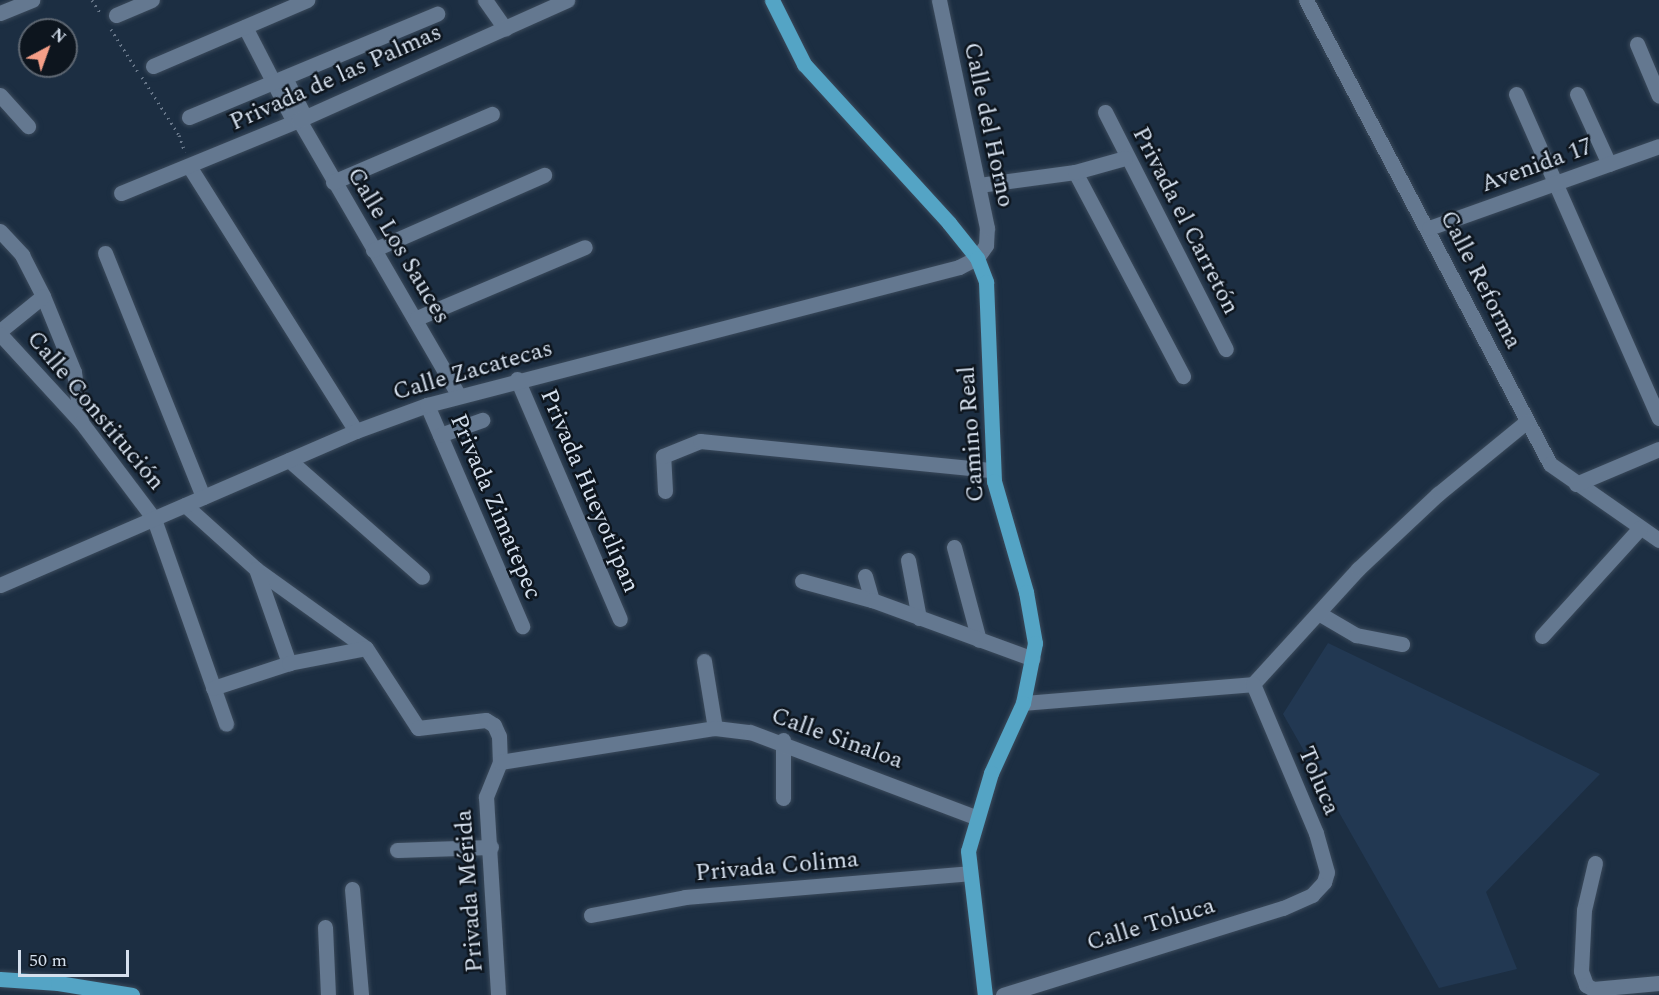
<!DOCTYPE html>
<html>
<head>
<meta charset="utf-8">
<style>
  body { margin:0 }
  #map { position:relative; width:1659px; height:995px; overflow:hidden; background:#1c2e42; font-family:Spectral,serif }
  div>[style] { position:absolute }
  .built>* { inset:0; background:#223852 }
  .path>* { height:3px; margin-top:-1.5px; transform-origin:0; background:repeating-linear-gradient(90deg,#687789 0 1.5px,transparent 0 6px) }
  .roads { filter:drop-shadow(0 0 2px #3b4a5b) drop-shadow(0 0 2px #3b4a5b) }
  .minor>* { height:15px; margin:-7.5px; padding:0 7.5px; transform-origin:7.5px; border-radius:7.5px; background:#647890 }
  .major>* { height:15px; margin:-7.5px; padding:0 7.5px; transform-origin:7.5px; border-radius:7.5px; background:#54a4c5 }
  span { translate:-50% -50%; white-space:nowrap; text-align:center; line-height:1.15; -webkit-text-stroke:5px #0d151e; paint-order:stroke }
  .street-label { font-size:24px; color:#d5e0ee }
  .north { position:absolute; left:18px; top:18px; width:60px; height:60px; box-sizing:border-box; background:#0d151e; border:2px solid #5d6671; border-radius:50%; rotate:41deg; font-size:16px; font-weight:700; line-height:24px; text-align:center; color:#d5e0ee }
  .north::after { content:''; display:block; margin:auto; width:21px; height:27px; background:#f49e87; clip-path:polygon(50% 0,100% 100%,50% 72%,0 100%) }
  .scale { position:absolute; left:18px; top:950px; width:111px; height:27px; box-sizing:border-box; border:3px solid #d5e0ee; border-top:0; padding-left:8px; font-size:18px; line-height:21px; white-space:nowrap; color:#d5e0ee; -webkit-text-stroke:4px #0d151e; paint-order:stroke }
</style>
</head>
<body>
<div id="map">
  <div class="built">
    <i style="clip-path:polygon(1328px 643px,1600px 774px,1486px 892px,1517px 969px,1439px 988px,1283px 714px)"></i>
  </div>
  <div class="path">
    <i style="left:92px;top:0;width:17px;rotate:57deg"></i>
    <i style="left:111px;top:29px;width:51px;rotate:57.9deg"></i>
    <i style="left:142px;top:77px;width:69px;rotate:57.5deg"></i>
    <i style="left:179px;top:135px;width:18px;rotate:71deg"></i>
  </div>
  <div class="roads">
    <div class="minor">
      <i style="left:485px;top:0;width:35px;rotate:55deg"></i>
      <i style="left:1306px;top:0;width:524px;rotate:62.26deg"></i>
      <i style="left:1550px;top:464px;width:133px;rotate:34.9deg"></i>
      <i style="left:0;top:13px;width:35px;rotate:-22deg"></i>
      <i style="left:116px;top:15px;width:39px;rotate:-23deg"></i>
      <i style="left:245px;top:27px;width:107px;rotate:62.7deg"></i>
      <i style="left:1637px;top:44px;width:56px;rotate:67.1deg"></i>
      <i style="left:153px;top:66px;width:168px;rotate:-23.2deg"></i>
      <i style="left:285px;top:78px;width:44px;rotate:62.9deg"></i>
      <i style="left:1516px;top:94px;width:354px;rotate:66.2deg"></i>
      <i style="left:1577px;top:94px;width:77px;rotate:65.4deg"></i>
      <i style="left:0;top:95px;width:42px;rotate:47.9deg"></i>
      <i style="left:1105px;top:112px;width:266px;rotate:63deg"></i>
      <i style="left:189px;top:117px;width:269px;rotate:-22.6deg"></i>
      <i style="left:299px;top:120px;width:319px;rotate:59.9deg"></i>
      <i style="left:189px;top:166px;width:313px;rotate:57.8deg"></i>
      <i style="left:1075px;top:172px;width:231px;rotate:62.1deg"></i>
      <i style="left:333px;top:182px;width:173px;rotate:-23.2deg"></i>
      <i style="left:979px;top:185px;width:97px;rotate:-7.7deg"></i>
      <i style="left:1075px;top:172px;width:52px;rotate:-15.6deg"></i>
      <i style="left:121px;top:193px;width:192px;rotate:-22.3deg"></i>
      <i style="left:299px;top:120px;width:294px;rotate:-24.1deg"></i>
      <i style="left:1429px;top:228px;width:244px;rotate:-19.6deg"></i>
      <i style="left:0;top:231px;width:33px;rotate:47deg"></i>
      <i style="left:22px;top:255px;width:46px;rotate:62.9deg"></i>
      <i style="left:43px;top:296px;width:82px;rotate:67.8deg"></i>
      <i style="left:74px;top:372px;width:50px;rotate:82deg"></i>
      <i style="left:373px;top:250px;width:187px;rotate:-23.7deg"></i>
      <i style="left:105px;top:253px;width:263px;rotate:68.1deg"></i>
      <i style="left:417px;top:318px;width:182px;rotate:-22.9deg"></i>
      <i style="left:0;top:331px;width:55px;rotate:-39.1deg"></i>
      <i style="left:0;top:334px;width:120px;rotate:47.4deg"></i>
      <i style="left:81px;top:422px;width:121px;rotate:53deg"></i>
      <i style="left:154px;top:519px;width:217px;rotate:70.6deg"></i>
      <i style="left:517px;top:379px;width:261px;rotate:66.8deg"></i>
      <i style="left:427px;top:405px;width:241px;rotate:66.7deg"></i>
      <i style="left:440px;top:435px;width:45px;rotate:-19.7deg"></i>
      <i style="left:289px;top:460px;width:177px;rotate:41.3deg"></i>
      <i style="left:1576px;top:484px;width:90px;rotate:-22.9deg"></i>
      <i style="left:665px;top:491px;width:35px;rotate:-93deg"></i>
      <i style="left:663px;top:456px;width:40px;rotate:-22deg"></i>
      <i style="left:700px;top:441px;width:294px;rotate:5.7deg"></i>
      <i style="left:185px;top:505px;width:96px;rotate:42deg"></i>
      <i style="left:256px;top:569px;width:135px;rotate:35.7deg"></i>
      <i style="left:366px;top:648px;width:95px;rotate:57deg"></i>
      <i style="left:418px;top:728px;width:68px;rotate:-6.7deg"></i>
      <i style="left:486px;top:720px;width:9px;rotate:32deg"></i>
      <i style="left:494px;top:725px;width:12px;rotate:66deg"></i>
      <i style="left:499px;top:736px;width:26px;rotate:88deg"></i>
      <i style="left:500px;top:762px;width:38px;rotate:112deg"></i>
      <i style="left:486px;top:797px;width:198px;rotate:86.5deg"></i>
      <i style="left:954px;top:547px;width:96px;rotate:75deg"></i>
      <i style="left:908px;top:560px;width:59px;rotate:79.3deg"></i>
      <i style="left:256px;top:569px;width:100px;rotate:70.7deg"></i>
      <i style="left:865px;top:576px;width:25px;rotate:74deg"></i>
      <i style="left:802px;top:581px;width:73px;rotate:15.2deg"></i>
      <i style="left:872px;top:600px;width:171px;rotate:20.1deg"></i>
      <i style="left:0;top:585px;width:388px;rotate:-23.4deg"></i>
      <i style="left:356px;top:431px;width:76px;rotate:-20.1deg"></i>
      <i style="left:427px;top:405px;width:550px;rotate:-14.54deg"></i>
      <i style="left:959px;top:267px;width:20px;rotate:-27deg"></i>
      <i style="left:977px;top:258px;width:16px;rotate:-55deg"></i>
      <i style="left:986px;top:245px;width:17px;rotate:-87deg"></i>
      <i style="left:987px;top:228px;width:233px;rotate:-101.9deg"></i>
      <i style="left:1320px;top:614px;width:42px;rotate:30.3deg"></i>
      <i style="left:1356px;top:635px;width:47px;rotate:11.1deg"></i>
      <i style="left:1542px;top:636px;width:146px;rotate:-47.8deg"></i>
      <i style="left:704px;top:661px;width:68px;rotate:80.7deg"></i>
      <i style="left:213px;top:688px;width:80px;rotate:-18.2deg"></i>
      <i style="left:289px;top:663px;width:78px;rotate:-11deg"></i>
      <i style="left:1023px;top:703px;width:231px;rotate:-4.7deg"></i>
      <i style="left:1253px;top:684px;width:156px;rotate:-47.6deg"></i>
      <i style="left:1358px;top:569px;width:110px;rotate:-43.2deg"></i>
      <i style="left:1438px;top:494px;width:114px;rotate:-39.3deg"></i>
      <i style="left:783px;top:740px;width:58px;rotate:90deg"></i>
      <i style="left:500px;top:762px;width:218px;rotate:-9deg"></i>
      <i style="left:715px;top:728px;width:35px;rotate:7deg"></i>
      <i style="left:750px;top:732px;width:241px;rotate:20.7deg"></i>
      <i style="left:397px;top:850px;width:94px;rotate:-1.8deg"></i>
      <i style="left:1595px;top:863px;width:48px;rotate:103.2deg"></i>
      <i style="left:1584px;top:910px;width:61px;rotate:92.8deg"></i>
      <i style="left:1581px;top:971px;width:15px;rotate:70deg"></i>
      <i style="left:1586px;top:985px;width:8px;rotate:30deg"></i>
      <i style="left:1593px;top:989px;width:66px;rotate:-5.2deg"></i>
      <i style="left:352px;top:889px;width:106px;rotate:85.1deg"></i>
      <i style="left:591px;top:915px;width:96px;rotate:-10.8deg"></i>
      <i style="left:685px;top:897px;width:285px;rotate:-4.8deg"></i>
      <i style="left:325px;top:927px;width:68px;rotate:87.5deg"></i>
      <i style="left:1003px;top:995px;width:293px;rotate:-17.3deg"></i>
      <i style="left:1283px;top:908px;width:32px;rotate:-24deg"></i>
      <i style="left:1312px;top:895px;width:18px;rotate:-47deg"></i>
      <i style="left:1324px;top:882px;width:10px;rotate:-73deg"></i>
      <i style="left:1327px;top:872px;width:41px;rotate:-105.8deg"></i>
      <i style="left:1316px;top:833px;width:162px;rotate:-112.9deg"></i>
    </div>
    <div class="major">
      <i style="left:772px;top:0;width:72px;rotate:63.4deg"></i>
      <i style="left:804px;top:64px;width:215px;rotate:47.6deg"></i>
      <i style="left:949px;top:223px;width:45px;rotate:51.3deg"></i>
      <i style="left:977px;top:258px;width:26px;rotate:69deg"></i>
      <i style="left:986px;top:282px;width:199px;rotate:87.7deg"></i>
      <i style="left:994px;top:481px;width:116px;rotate:73.9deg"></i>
      <i style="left:1026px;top:592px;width:52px;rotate:80deg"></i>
      <i style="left:1035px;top:643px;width:61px;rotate:101.3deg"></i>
      <i style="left:1023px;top:703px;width:77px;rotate:114.6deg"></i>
      <i style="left:991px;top:773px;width:81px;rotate:106.4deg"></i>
      <i style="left:968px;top:851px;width:145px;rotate:83.3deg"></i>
      <i style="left:0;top:979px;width:58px;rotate:3.9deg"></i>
      <i style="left:58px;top:983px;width:75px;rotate:9.2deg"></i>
    </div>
  </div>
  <div class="street-label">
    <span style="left:336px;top:78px;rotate:-24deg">Privada de las Palmas</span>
    <span style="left:988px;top:125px;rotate:78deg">Calle del Horno</span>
    <span style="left:1537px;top:166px;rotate:-20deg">Avenida 17</span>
    <span style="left:1185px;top:221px;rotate:63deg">Privada el Carretón</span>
    <span style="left:398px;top:246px;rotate:59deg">Calle Los Sauces</span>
    <span style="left:1480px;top:280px;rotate:63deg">Calle Reforma</span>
    <span style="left:473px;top:371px;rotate:-16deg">Calle Zacatecas</span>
    <span style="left:95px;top:411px;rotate:50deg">Calle Constitución</span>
    <span style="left:972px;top:434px;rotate:-94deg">Camino Real</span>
    <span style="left:589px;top:491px;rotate:67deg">Privada Hueyotlipan</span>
    <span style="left:495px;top:507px;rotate:67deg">Privada Zimatepec</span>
    <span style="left:837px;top:739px;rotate:20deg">Calle Sinaloa</span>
    <span style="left:1318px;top:781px;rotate:67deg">Toluca</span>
    <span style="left:777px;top:867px;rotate:-5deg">Privada Colima</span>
    <span style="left:470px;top:891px;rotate:-94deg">Privada Mérida</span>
    <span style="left:1151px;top:925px;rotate:-17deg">Calle Toluca</span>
  </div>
  <div class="north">N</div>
  <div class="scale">50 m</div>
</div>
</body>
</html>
